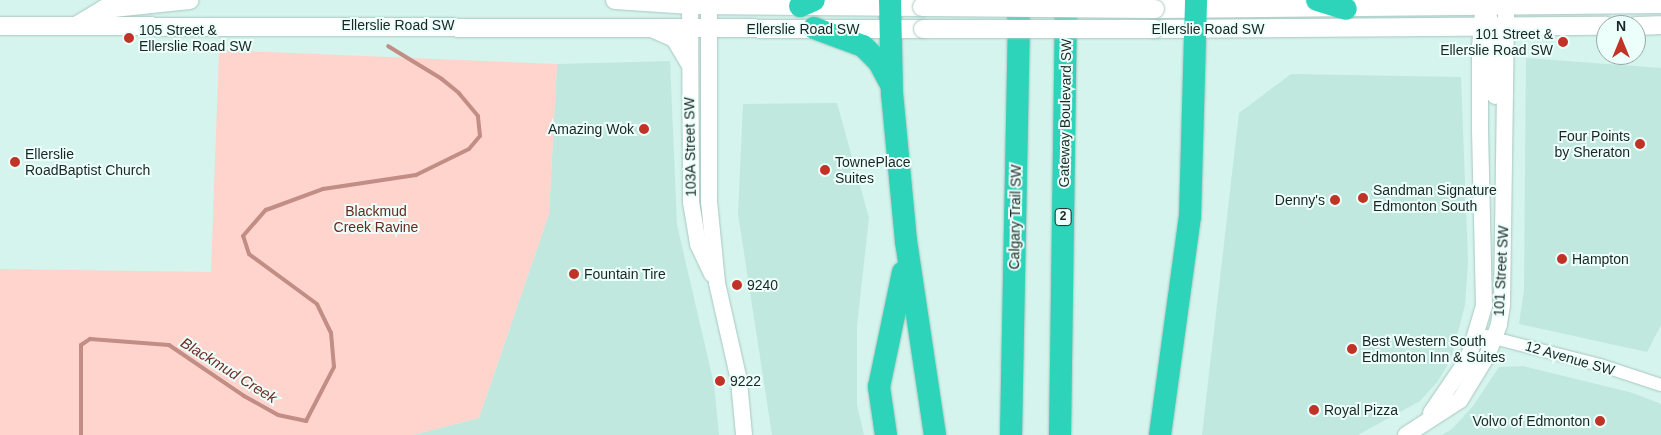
<!DOCTYPE html>
<html>
<head>
<meta charset="utf-8">
<style>
  body { margin:0 }
  #map { position:relative; width:1661px; height:435px; overflow:hidden; background:#d5f4ed; font-family:Arial,sans-serif }
  div>[style] { position:absolute }
  .built>* { inset:0; background:#c0e8de }
  .green>* { inset:0; background:#ffd4cc }
  .stream>* { height:4px; margin:-2px; padding:0 2px; transform-origin:2px; border-radius:2px; background:#c18d84 }
  .roads { filter:drop-shadow(0 0 1px #a8c7bf) drop-shadow(0 0 1px #a8c7bf) }
  .minor>* { height:12px; margin:-6px; padding:0 6px; transform-origin:6px; border-radius:6px; background:#fff }
  .tertiary>* { height:16px; margin:-8px; padding:0 8px; transform-origin:8px; border-radius:8px; background:#fff }
  .secondary>* { height:18px; margin:-9px; padding:0 9px; transform-origin:9px; border-radius:9px; background:#fff }
  .motorway>* { height:22px; margin:-11px; padding:0 11px; transform-origin:11px; border-radius:11px; background:#2dd4ba }
  .bridges { filter:drop-shadow(0 0 1px #a8c7bf) drop-shadow(0 0 1px #a8c7bf) }
  .secondary-bridge>* { height:18px; margin:-9px; padding:0 9px; transform-origin:9px; border-radius:9px; background:#fff }
  .dots>* { width:14px; height:14px; translate:-50% -50%; box-sizing:border-box; border:2px solid #ecfffa; border-radius:50% }
  span { translate:-50% -50%; white-space:nowrap; text-align:center; line-height:1.15; -webkit-text-stroke:4px #ecfffa; paint-order:stroke }
  .shield-label span { padding:1px 4px; background:#ecfffa; border:1px solid; border-radius:4px; -webkit-text-stroke-width:0 }
  .shield-label { font-size:12px; color:#1a2623; font-weight:700 }
  .street-label { font-size:14px; color:#1a2623 }
  .poi-label { font-size:14px; color:#1a2623 }
  .left { translate:0 -50%; text-align:left }
  .right { translate:-100% -50%; text-align:right }
  .park-label { font-size:14px; color:#692920 }
  .water-label { font-size:15px; color:#702e26; font-style:italic }
  .north { position:absolute; left:1596px; top:15px; width:50px; height:50px; box-sizing:border-box; background:#ecfffa; border:1px solid #98a8a4; border-radius:50%; rotate:0deg; font-size:14px; font-weight:700; line-height:20px; text-align:center; color:#1a2623 }
  .north::after { content:''; display:block; margin:auto; width:18px; height:22px; background:#c03326; clip-path:polygon(50% 0,100% 100%,50% 72%,0 100%) }
</style>
</head>
<body>
<div id="map">
  <div class="built">
    <i style="clip-path:polygon(1526px 58px,1661px 68px,1661px 325px,1647px 352px,1519px 324px,1524px 290px)"></i>
    <i style="clip-path:polygon(670px 61px,677px 225px,714px 384px,719px 435px,413px 435px,479px 418px,549px 214px,557px 64px)"></i>
    <i style="clip-path:polygon(1291px 74px,1461px 77px,1468px 262px,1465px 305px,1451px 359px,1438px 381px,1420px 401px,1358px 435px,1202px 435px,1239px 113px)"></i>
    <i style="clip-path:polygon(837px 103px,869px 218px,857px 326px,857px 405px,864px 435px,772px 435px,738px 214px,743px 104px)"></i>
    <i style="clip-path:polygon(1523px 366px,1633px 393px,1661px 404px,1661px 435px,1442px 435px,1452px 429px,1473px 406px,1499px 367px)"></i>
  </div>
  <div class="green">
    <i style="clip-path:polygon(219px 50px,557px 64px,549px 214px,479px 418px,413px 435px,0 435px,0 269px,211px 272px)"></i>
  </div>
  <div class="stream">
    <i style="left:81px;top:435px;width:90px;rotate:-90deg"></i>
    <i style="left:81px;top:345px;width:11px;rotate:-34deg"></i>
    <i style="left:90px;top:339px;width:79px;rotate:4.3deg"></i>
    <i style="left:169px;top:345px;width:91px;rotate:34.2deg"></i>
    <i style="left:244px;top:396px;width:39px;rotate:29deg"></i>
    <i style="left:278px;top:415px;width:29px;rotate:12deg"></i>
    <i style="left:306px;top:421px;width:61px;rotate:-62.6deg"></i>
    <i style="left:334px;top:367px;width:34px;rotate:-95deg"></i>
    <i style="left:331px;top:333px;width:32px;rotate:-116deg"></i>
    <i style="left:317px;top:304px;width:84px;rotate:-143.7deg"></i>
    <i style="left:249px;top:254px;width:19px;rotate:-108deg"></i>
    <i style="left:243px;top:236px;width:35px;rotate:-49deg"></i>
    <i style="left:266px;top:210px;width:61px;rotate:-20.2deg"></i>
    <i style="left:323px;top:189px;width:94px;rotate:-8.6deg"></i>
    <i style="left:416px;top:175px;width:59px;rotate:-26.1deg"></i>
    <i style="left:469px;top:149px;width:17px;rotate:-50deg"></i>
    <i style="left:480px;top:136px;width:20px;rotate:-96deg"></i>
    <i style="left:478px;top:116px;width:30px;rotate:-130deg"></i>
    <i style="left:459px;top:93px;width:22px;rotate:-141deg"></i>
    <i style="left:442px;top:79px;width:63px;rotate:-148.6deg"></i>
  </div>
  <div class="roads">
    <div class="minor">
      <i style="left:1478px;top:334px;width:126px;rotate:14.3deg"></i>
      <i style="left:1600px;top:365px;width:64px;rotate:18.2deg"></i>
    </div>
    <div class="tertiary">
      <i style="left:690px;top:5px;width:197px;rotate:89.7deg"></i>
      <i style="left:691px;top:202px;width:43px;rotate:80.5deg"></i>
      <i style="left:698px;top:244px;width:33px;rotate:65deg"></i>
      <i style="left:709px;top:6px;width:195px;rotate:90deg"></i>
      <i style="left:709px;top:201px;width:82px;rotate:84.4deg"></i>
      <i style="left:717px;top:283px;width:100px;rotate:77.3deg"></i>
      <i style="left:739px;top:381px;width:54px;rotate:84.7deg"></i>
      <i style="left:1488px;top:14px;width:14px;rotate:73deg"></i>
      <i style="left:1492px;top:27px;width:69px;rotate:87.5deg"></i>
      <i style="left:651px;top:29px;width:25px;rotate:23deg"></i>
      <i style="left:674px;top:39px;width:27px;rotate:59deg"></i>
      <i style="left:1431px;top:413px;width:65px;rotate:-55.6deg"></i>
      <i style="left:1468px;top:359px;width:55px;rotate:-73.2deg"></i>
      <i style="left:1484px;top:306px;width:178px;rotate:-91.3deg"></i>
      <i style="left:1480px;top:128px;width:81px;rotate:-90deg"></i>
      <i style="left:1480px;top:47px;width:47px;rotate:-85.1deg"></i>
      <i style="left:1406px;top:435px;width:64px;rotate:-32.9deg"></i>
      <i style="left:1460px;top:400px;width:52px;rotate:-58.5deg"></i>
      <i style="left:1487px;top:356px;width:34px;rotate:-69deg"></i>
      <i style="left:1499px;top:324px;width:20px;rotate:-81deg"></i>
      <i style="left:1502px;top:304px;width:304px;rotate:-89.2deg"></i>
    </div>
    <div class="secondary">
      <i style="left:615px;top:0;width:75px;rotate:3.8deg"></i>
      <i style="left:690px;top:5px;width:232px;rotate:0.5deg"></i>
      <i style="left:1155px;top:9px;width:506px;rotate:-0.57deg"></i>
      <i style="left:0;top:26px;width:923px;rotate:0.19deg"></i>
      <i style="left:76px;top:26px;width:33px;rotate:-31deg"></i>
      <i style="left:104px;top:9px;width:86px;rotate:-6deg"></i>
      <i style="left:1636px;top:26px;width:25px;rotate:-2deg"></i>
      <i style="left:1155px;top:29px;width:451px;rotate:-0.4deg"></i>
    </div>
    <div class="motorway">
      <i style="left:890px;top:0;width:93px;rotate:88.8deg"></i>
      <i style="left:892px;top:93px;width:149px;rotate:84.6deg"></i>
      <i style="left:906px;top:241px;width:196px;rotate:81.5deg"></i>
      <i style="left:1317px;top:0;width:30px;rotate:17deg"></i>
      <i style="left:800px;top:6px;width:15px;rotate:-23deg"></i>
      <i style="left:814px;top:28px;width:52px;rotate:20.2deg"></i>
      <i style="left:863px;top:46px;width:23px;rotate:45deg"></i>
      <i style="left:879px;top:62px;width:26px;rotate:62deg"></i>
      <i style="left:886px;top:435px;width:49px;rotate:-98.3deg"></i>
      <i style="left:879px;top:387px;width:117px;rotate:-78.2deg"></i>
      <i style="left:1011px;top:435px;width:413px;rotate:-88.9deg"></i>
      <i style="left:1019px;top:22px;width:22px;rotate:-98deg"></i>
      <i style="left:1060px;top:435px;width:435px;rotate:-89.2deg"></i>
      <i style="left:1160px;top:435px;width:220px;rotate:-82.2deg"></i>
      <i style="left:1190px;top:217px;width:217px;rotate:-88.4deg"></i>
    </div>
  </div>
  <div class="bridges">
    <div class="secondary-bridge">
      <i style="left:922px;top:7px;width:233px;rotate:0.5deg"></i>
      <i style="left:923px;top:29px;width:232px"></i>
    </div>
  </div>
  <div class="dots">
    <i style="left:129px;top:38px;background:#c03326"></i>
    <i style="left:1563px;top:42px;background:#c03326"></i>
    <i style="left:644px;top:129px;background:#c03326"></i>
    <i style="left:1640px;top:144px;background:#c03326"></i>
    <i style="left:15px;top:162px;background:#c03326"></i>
    <i style="left:825px;top:170px;background:#c03326"></i>
    <i style="left:1363px;top:198px;background:#c03326"></i>
    <i style="left:1335px;top:200px;background:#c03326"></i>
    <i style="left:1562px;top:259px;background:#c03326"></i>
    <i style="left:574px;top:274px;background:#c03326"></i>
    <i style="left:737px;top:285px;background:#c03326"></i>
    <i style="left:1352px;top:349px;background:#c03326"></i>
    <i style="left:720px;top:381px;background:#c03326"></i>
    <i style="left:1314px;top:410px;background:#c03326"></i>
    <i style="left:1600px;top:421px;background:#c03326"></i>
  </div>
  <div class="shield-label">
    <span style="left:1063px;top:217px">2</span>
  </div>
  <div class="street-label">
    <span style="left:398px;top:25px">Ellerslie Road SW</span>
    <span style="left:803px;top:29px">Ellerslie Road SW</span>
    <span style="left:1208px;top:29px">Ellerslie Road SW</span>
    <span style="left:1065px;top:113px;rotate:-89deg">Gateway Boulevard SW</span>
    <span style="left:690px;top:147px;rotate:-91deg">103A Street SW</span>
    <span style="left:1015px;top:217px;rotate:-89deg">Calgary Trail SW</span>
    <span style="left:1501px;top:271px;rotate:-87deg">101 Street SW</span>
    <span style="left:1570px;top:358px;rotate:16deg">12 Avenue SW</span>
  </div>
  <div class="poi-label">
    <span class="left" style="left:139px;top:38px">105 Street &amp;<br>Ellerslie Road SW</span>
    <span class="right" style="left:1553px;top:42px">101 Street &amp;<br>Ellerslie Road SW</span>
    <span class="right" style="left:634px;top:129px">Amazing Wok</span>
    <span class="right" style="left:1630px;top:144px">Four Points<br>by Sheraton</span>
    <span class="left" style="left:25px;top:162px">Ellerslie<br>RoadBaptist Church</span>
    <span class="left" style="left:835px;top:170px">TownePlace<br>Suites</span>
    <span class="left" style="left:1373px;top:198px">Sandman Signature<br>Edmonton South</span>
    <span class="right" style="left:1325px;top:200px">Denny's</span>
    <span class="left" style="left:1572px;top:259px">Hampton</span>
    <span class="left" style="left:584px;top:274px">Fountain Tire</span>
    <span class="left" style="left:747px;top:285px">9240</span>
    <span class="left" style="left:1362px;top:349px">Best Western South<br>Edmonton Inn &amp; Suites</span>
    <span class="left" style="left:730px;top:381px">9222</span>
    <span class="left" style="left:1324px;top:410px">Royal Pizza</span>
    <span class="right" style="left:1590px;top:421px">Volvo of Edmonton</span>
  </div>
  <div class="park-label">
    <span style="left:376px;top:219px">Blackmud<br>Creek Ravine</span>
  </div>
  <div class="water-label">
    <span style="left:229px;top:370px;rotate:32deg">Blackmud Creek</span>
  </div>
  <div class="north">N</div>
</div>
</body>
</html>
